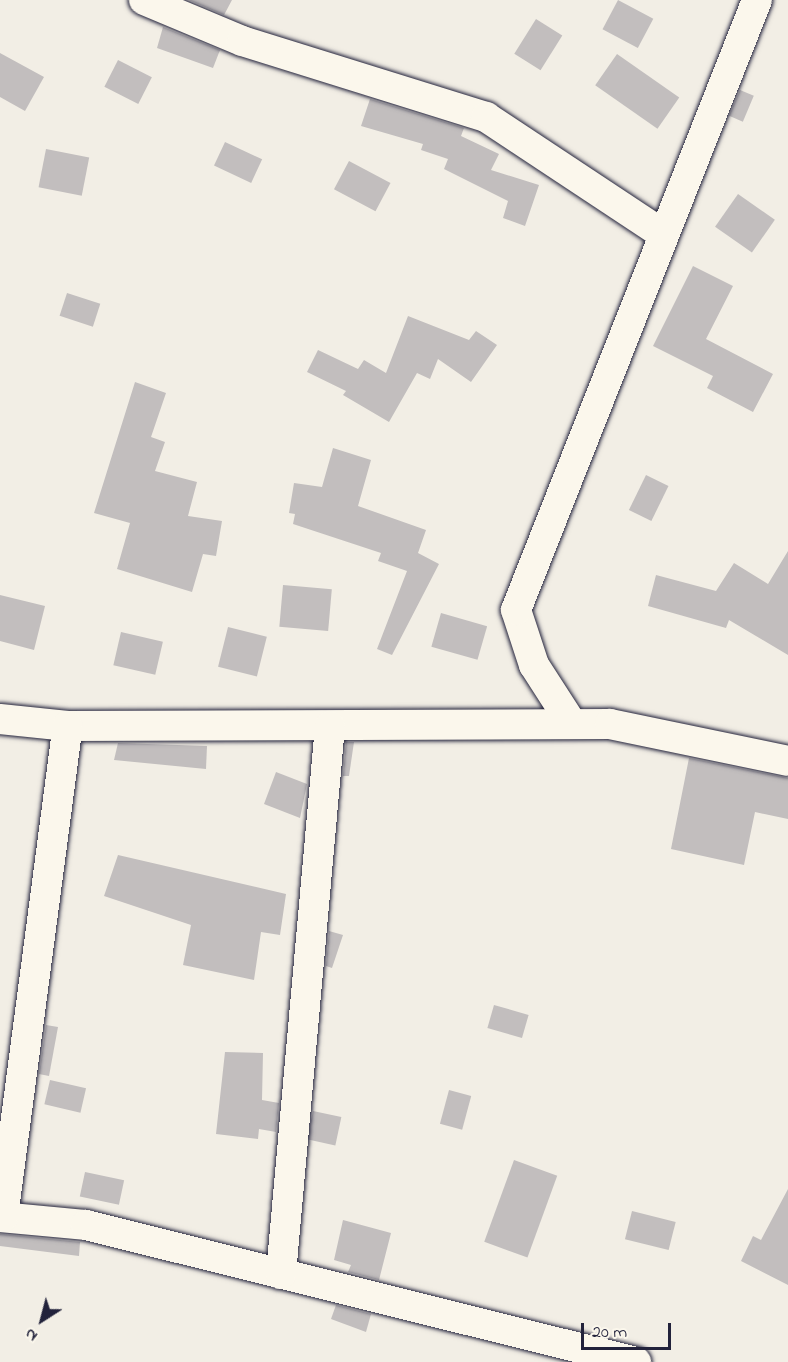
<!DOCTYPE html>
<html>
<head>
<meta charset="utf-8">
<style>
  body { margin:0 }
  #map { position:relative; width:788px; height:1362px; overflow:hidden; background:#f2eee5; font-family:"Indie Flower",sans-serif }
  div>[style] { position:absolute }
  .building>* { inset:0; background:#c2bebe; transform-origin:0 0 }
  .roads { filter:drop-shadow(0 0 2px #22223b) drop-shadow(0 0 2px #22223b) }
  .street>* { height:30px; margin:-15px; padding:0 15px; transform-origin:15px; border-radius:15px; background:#fbf7ec }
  span { translate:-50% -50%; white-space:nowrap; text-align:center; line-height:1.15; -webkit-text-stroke:5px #fbf7ec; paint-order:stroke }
  .north { position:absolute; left:12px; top:1290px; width:60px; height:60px; -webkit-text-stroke:4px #fbf7ec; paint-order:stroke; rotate:216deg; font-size:16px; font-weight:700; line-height:24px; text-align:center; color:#22223b }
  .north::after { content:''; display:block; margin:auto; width:21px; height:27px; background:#22223b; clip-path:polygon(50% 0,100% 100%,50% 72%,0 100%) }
  .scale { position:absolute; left:581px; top:1323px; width:90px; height:27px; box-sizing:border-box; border:3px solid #22223b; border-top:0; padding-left:8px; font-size:18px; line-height:21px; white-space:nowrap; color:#22223b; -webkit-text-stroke:4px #fbf7ec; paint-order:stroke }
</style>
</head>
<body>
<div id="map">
  <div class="building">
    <i style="clip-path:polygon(189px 0,232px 0,224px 15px)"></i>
    <i style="left:618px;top:0;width:40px;height:33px;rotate:28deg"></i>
    <i style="left:536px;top:19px;width:31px;height:41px;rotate:32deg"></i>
    <i style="clip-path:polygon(163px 27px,220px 50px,213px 68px,157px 48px)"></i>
    <i style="clip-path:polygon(0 53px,44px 77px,25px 111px,0 97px)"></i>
    <i style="left:617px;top:54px;width:76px;height:38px;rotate:35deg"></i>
    <i style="left:118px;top:60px;width:38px;height:30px;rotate:27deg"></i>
    <i style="left:740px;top:90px;width:15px;height:28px;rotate:23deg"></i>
    <i style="clip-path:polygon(370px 99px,464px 128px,461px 136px,499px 154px,491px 170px,539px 185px,525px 226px,503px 218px,508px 201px,444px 169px,448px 159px,421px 150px,423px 144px,361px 126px)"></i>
    <i style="left:225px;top:142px;width:41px;height:26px;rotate:25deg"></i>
    <i style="left:46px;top:149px;width:44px;height:39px;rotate:11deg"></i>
    <i style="left:349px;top:161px;width:47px;height:32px;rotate:28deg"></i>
    <i style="left:738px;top:194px;width:45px;height:40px;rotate:35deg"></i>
    <i style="clip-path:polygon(693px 266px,733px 286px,706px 339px,773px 374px,753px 412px,707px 388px,713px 376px,653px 346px)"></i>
    <i style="left:67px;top:293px;width:35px;height:24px;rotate:18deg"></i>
    <i style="clip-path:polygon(408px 316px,469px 340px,476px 331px,497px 345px,471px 382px,438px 359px,430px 379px,417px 373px,389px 422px,343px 395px,346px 391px,307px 372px,318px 350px,358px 369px,364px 360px,386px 373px)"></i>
    <i style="clip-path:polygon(135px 382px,166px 393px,151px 437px,165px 442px,155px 471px,197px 482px,188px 516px,222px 521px,216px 556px,203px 554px,192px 592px,117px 569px,130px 523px,94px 513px)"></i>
    <i style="clip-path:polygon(333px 448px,371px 460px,358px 506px,426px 530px,418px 553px,439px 564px,392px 655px,377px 649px,407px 571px,378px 561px,381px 553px,293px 524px,295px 514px,289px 513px,294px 483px,322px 487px)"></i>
    <i style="left:646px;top:475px;width:25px;height:39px;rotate:26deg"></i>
    <i style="clip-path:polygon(788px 551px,788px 655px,729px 620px,726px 628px,648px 606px,656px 575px,716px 591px,734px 563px,768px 584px)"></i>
    <i style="left:283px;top:585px;width:49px;height:42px;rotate:5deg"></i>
    <i style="clip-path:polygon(0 595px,45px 606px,34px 650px,0 641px)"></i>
    <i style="left:441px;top:613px;width:48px;height:35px;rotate:16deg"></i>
    <i style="left:228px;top:627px;width:40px;height:41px;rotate:14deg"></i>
    <i style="left:121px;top:632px;width:43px;height:34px;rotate:13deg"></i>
    <i style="clip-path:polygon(346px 742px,354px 742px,349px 776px,343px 776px)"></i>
    <i style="clip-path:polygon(118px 743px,207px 746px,206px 769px,114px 760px)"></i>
    <i style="clip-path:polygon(689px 758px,788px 778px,788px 819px,755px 812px,744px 865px,671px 849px)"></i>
    <i style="clip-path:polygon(276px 772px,307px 784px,300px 818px,264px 804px)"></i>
    <i style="clip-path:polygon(118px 855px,286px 894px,280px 935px,261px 932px,254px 980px,183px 965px,191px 925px,104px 896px)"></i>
    <i style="clip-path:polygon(329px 931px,343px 935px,332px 968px,326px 966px)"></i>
    <i style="left:494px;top:1005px;width:36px;height:24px;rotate:16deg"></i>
    <i style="clip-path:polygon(46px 1025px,58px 1027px,49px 1076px,39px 1074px)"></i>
    <i style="clip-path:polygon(225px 1052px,263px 1053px,262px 1100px,279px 1103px,276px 1132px,259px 1129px,258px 1139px,216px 1134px)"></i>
    <i style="left:50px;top:1080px;width:37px;height:25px;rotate:13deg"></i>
    <i style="left:449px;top:1090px;width:23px;height:35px;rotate:15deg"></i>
    <i style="left:313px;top:1111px;width:29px;height:29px;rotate:12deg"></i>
    <i style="left:514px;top:1160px;width:46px;height:87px;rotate:20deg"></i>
    <i style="left:85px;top:1172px;width:40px;height:25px;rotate:12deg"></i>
    <i style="clip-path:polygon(788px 1189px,788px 1285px,741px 1261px,753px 1236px,761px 1240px)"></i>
    <i style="left:632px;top:1211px;width:45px;height:29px;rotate:14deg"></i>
    <i style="clip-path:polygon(343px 1220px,391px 1233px,379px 1280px,348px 1272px,351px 1265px,334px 1260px)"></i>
    <i style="clip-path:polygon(0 1234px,80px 1242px,79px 1256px,0 1246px)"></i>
    <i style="clip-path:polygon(336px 1305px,371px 1314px,366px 1332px,331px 1319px)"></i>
  </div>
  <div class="roads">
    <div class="street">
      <i style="left:144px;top:0;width:106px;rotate:22.7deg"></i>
      <i style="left:242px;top:41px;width:256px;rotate:17.3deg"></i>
      <i style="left:486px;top:117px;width:210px;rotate:33.5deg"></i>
      <i style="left:0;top:719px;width:68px;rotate:5.9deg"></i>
      <i style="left:68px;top:726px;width:542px;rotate:-0.21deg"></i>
      <i style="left:610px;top:724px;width:182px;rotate:11.7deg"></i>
      <i style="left:572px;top:724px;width:70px;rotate:-122.8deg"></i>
      <i style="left:534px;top:665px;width:58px;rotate:-108.1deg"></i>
      <i style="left:516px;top:610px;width:656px;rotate:-68.44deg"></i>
      <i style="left:0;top:1217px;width:86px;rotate:5.3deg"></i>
      <i style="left:86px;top:1225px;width:567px;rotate:13.99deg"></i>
      <i style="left:3px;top:1217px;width:495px;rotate:-82.5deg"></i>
      <i style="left:281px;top:1274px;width:550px;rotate:-84.89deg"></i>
    </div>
  </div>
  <div class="north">N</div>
  <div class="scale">20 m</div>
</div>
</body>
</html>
